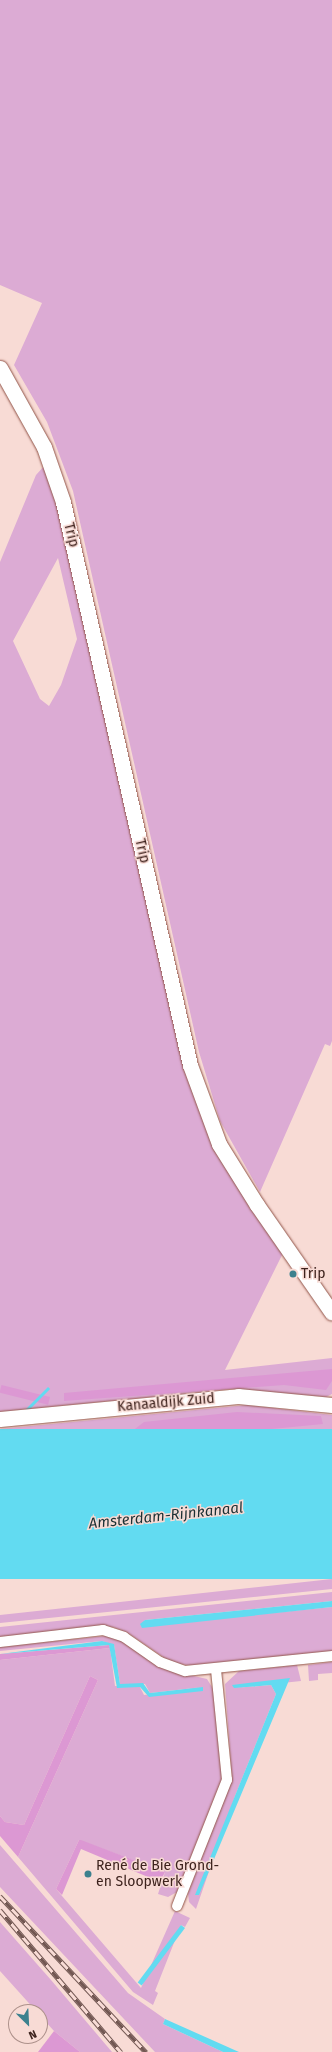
<!DOCTYPE html>
<html>
<head>
<meta charset="utf-8">
<style>
  body { margin:0 }
  #map { position:relative; width:332px; height:2052px; overflow:hidden; background:#f8dbd5; font-family:"Fira Sans",sans-serif }
  div>[style] { position:absolute }
  .green>* { inset:0; background:#dcabd4 }
  .forest>* { inset:0; background:#dc98d3; transform-origin:0 0 }
  .water>* { inset:0; background:#62dbf1; transform-origin:0 0 }
  .roads { filter:drop-shadow(0 0 1px #915448) drop-shadow(0 0 1px #915448) }
  .street>* { height:10px; margin:-5px; padding:0 5px; transform-origin:5px; border-radius:5px; background:#fff }
  .secondary>* { height:15px; margin:-7.5px; padding:0 7.5px; transform-origin:7.5px; border-radius:7.5px; background:#fff }
  .rail>* { height:4.5px; margin-top:-2.25px; transform-origin:0; background:repeating-linear-gradient(90deg,#f8dbd5 0 9px,#725752 0 18px); box-sizing:border-box; border-block:1px solid #725752 }
  .dots>* { width:11px; height:11px; translate:-50% -50%; box-sizing:border-box; border:2px solid #f8dbd5; border-radius:50% }
  span { translate:-50% -50%; white-space:nowrap; text-align:center; line-height:1.15; -webkit-text-stroke:3px #f8dbd5; paint-order:stroke }
  .street-label { font-size:14px; color:#3d221d }
  .poi-label { font-size:14px; color:#3d221d }
  .left { translate:0 -50%; text-align:left }
  .water-label { font-size:15px; color:#1c3135; font-style:italic }
  .north { position:absolute; left:8px; top:2004px; width:40px; height:40px; box-sizing:border-box; background:#f8dbd5; border:1px solid #ad918b; border-radius:50%; rotate:156deg; font-size:11px; font-weight:700; line-height:16px; text-align:center; color:#3d221d }
  .north::after { content:''; display:block; margin:auto; width:14px; height:18px; background:#3c818e; clip-path:polygon(50% 0,100% 100%,50% 72%,0 100%) }
</style>
</head>
<body>
<div id="map">
  <div class="green">
    <i style="clip-path:polygon(0 0,332px 0,332px 1041px,330px 1046px,325px 1044px,260px 1192px,220px 1121px,199px 1052px,73px 491px,47px 422px,14px 365px,42px 303px,0 285px)"></i>
    <i style="clip-path:polygon(evenodd,45px 465px,54px 491px,189px 1078px,283px 1253px,225px 1370px,332px 1358px,332px 1394px,326px 1397px,231px 1389px,0 1412px,0 562px,36px 475px,45px 465px,58px 558px,77px 639px,61px 685px,49px 706px,40px 699px,13px 641px,58px 558px)"></i>
    <i style="clip-path:polygon(247px 1405px,332px 1415px,332px 1429px,0 1463px,0 1429px)"></i>
    <i style="clip-path:polygon(332px 1579px,332px 1589px,0 1623px,0 1615px)"></i>
    <i style="clip-path:polygon(332px 1592px,332px 1601px,145px 1620px,141px 1626px,332px 1607px,332px 1652px,195px 1666px,172px 1663px,128px 1633px,113px 1627px,0 1637px,0 1627px)"></i>
    <i style="clip-path:polygon(105px 1636px,117px 1638px,168px 1670px,207px 1679px,215px 1692px,223px 1776px,177px 1892px,168px 1897px,158px 1894px,165px 1872px,79px 1840px,56px 1889px,141px 1988px,175px 1911px,190px 1918px,185px 1927px,181px 1925px,155px 1991px,158px 1993px,153px 2005px,133px 1992px,18px 1857px,98px 1680px,90px 1676px,24px 1825px,5px 1822px,0 1816px,0 1660px,110px 1648px,115px 1686px,140px 1687px,144px 1695px,203px 1687px,150px 1693px,145px 1684px,120px 1684px,114px 1645px,102px 1641px,0 1651px,0 1647px)"></i>
    <i style="clip-path:polygon(332px 1662px,332px 1673px,318px 1674px,318px 1680px,309px 1681px,308px 1665px)"></i>
    <i style="clip-path:polygon(297px 1665px,301px 1681px,234px 1688px,271px 1685px,276px 1694px,235px 1796px,196px 1909px,189px 1902px,188px 1893px,232px 1779px,225px 1684px,239px 1671px)"></i>
    <i style="clip-path:polygon(0 1845px,128px 1993px,165px 2019px,163px 2024px,223px 2052px,155px 2052px,0 1887px)"></i>
    <i style="clip-path:polygon(0 1922px,51px 1980px,112px 2052px,80px 2052px,54px 2031px,0 1971px)"></i>
  </div>
  <div class="forest">
    <i style="clip-path:polygon(332px 1369px,332px 1381px,326px 1390px,284px 1385px,64px 1401px,64px 1393px)"></i>
    <i style="left:50px;top:1397px;width:8px;height:50px;rotate:104deg"></i>
    <i style="clip-path:polygon(237px 1412px,321px 1416px,323px 1424px,0 1456px,0 1445px,131px 1432px,144px 1422px)"></i>
    <i style="clip-path:polygon(109px 1645px,110px 1648px,0 1660px,0 1654px)"></i>
    <i style="clip-path:polygon(90px 1676px,98px 1680px,18px 1857px,0 1836px,0 1816px,5px 1822px,24px 1825px)"></i>
    <i style="clip-path:polygon(79px 1840px,81px 1840px,165px 1872px,160px 1882px,81px 1849px,62px 1895px,56px 1889px)"></i>
    <i style="clip-path:polygon(54px 2031px,80px 2052px,38px 2052px)"></i>
  </div>
  <div class="water">
    <i style="left:48px;top:1387px;width:3px;height:48px;rotate:45deg"></i>
    <i style="left:332px;top:1429px;width:150px;height:334px;rotate:90deg"></i>
    <i style="clip-path:polygon(332px 1601px,332px 1607px,142px 1628px,140px 1624px,145px 1620px)"></i>
    <i style="clip-path:polygon(102px 1641px,114px 1644px,120px 1684px,143px 1683px,150px 1693px,203px 1687px,203px 1691px,149px 1697px,140px 1687px,117px 1688px,109px 1645px,0 1654px)"></i>
    <i style="clip-path:polygon(290px 1678px,199px 1895px,195px 1895px,276px 1694px,271px 1685px,234px 1688px,232px 1685px)"></i>
    <i style="left:181px;top:1925px;width:5px;height:72px;rotate:37deg"></i>
    <i style="clip-path:polygon(165px 2019px,239px 2052px,223px 2052px,163px 2024px)"></i>
  </div>
  <div class="roads">
    <div class="street">
      <i style="left:0;top:1642px;width:104px;rotate:-6.6deg"></i>
      <i style="left:103px;top:1630px;width:22px;rotate:18deg"></i>
      <i style="left:124px;top:1637px;width:44px;rotate:34.8deg"></i>
      <i style="left:160px;top:1662px;width:27px;rotate:20deg"></i>
      <i style="left:185px;top:1671px;width:148px;rotate:-5.8deg"></i>
      <i style="left:177px;top:1906px;width:136px;rotate:-68.4deg"></i>
      <i style="left:227px;top:1780px;width:112px;rotate:-95.7deg"></i>
    </div>
    <div class="secondary">
      <i style="left:0;top:368px;width:90px;rotate:60.9deg"></i>
      <i style="left:44px;top:447px;width:58px;rotate:70.9deg"></i>
      <i style="left:63px;top:502px;width:577px;rotate:77.29deg"></i>
      <i style="left:190px;top:1065px;width:84px;rotate:69.8deg"></i>
      <i style="left:219px;top:1144px;width:72px;rotate:58.1deg"></i>
      <i style="left:257px;top:1205px;width:131px;rotate:55.2deg"></i>
      <i style="left:0;top:1419px;width:239px;rotate:-5.5deg"></i>
      <i style="left:238px;top:1396px;width:94px;rotate:5.5deg"></i>
    </div>
  </div>
  <div class="rail">
    <i style="left:0;top:1896px;width:214px;rotate:46.9deg"></i>
    <i style="left:0;top:1910px;width:187px;rotate:49.6deg"></i>
  </div>
  <div class="dots">
    <i style="left:293px;top:1274px;background:#3c818e"></i>
    <i style="left:88px;top:1874px;background:#3c818e"></i>
  </div>
  <div class="street-label">
    <span style="left:71px;top:535px;rotate:76deg">Trip</span>
    <span style="left:142px;top:851px;rotate:77deg">Trip</span>
    <span style="left:166px;top:1403px;rotate:-5deg">Kanaaldijk Zuid</span>
  </div>
  <div class="poi-label">
    <span class="left" style="left:301px;top:1274px">Trip</span>
    <span class="left" style="left:96px;top:1874px">René de Bie Grond-<br>en Sloopwerk</span>
  </div>
  <div class="water-label">
    <span style="left:166px;top:1516px;rotate:-6deg">Amsterdam-Rijnkanaal</span>
  </div>
  <div class="north">N</div>
</div>
</body>
</html>
